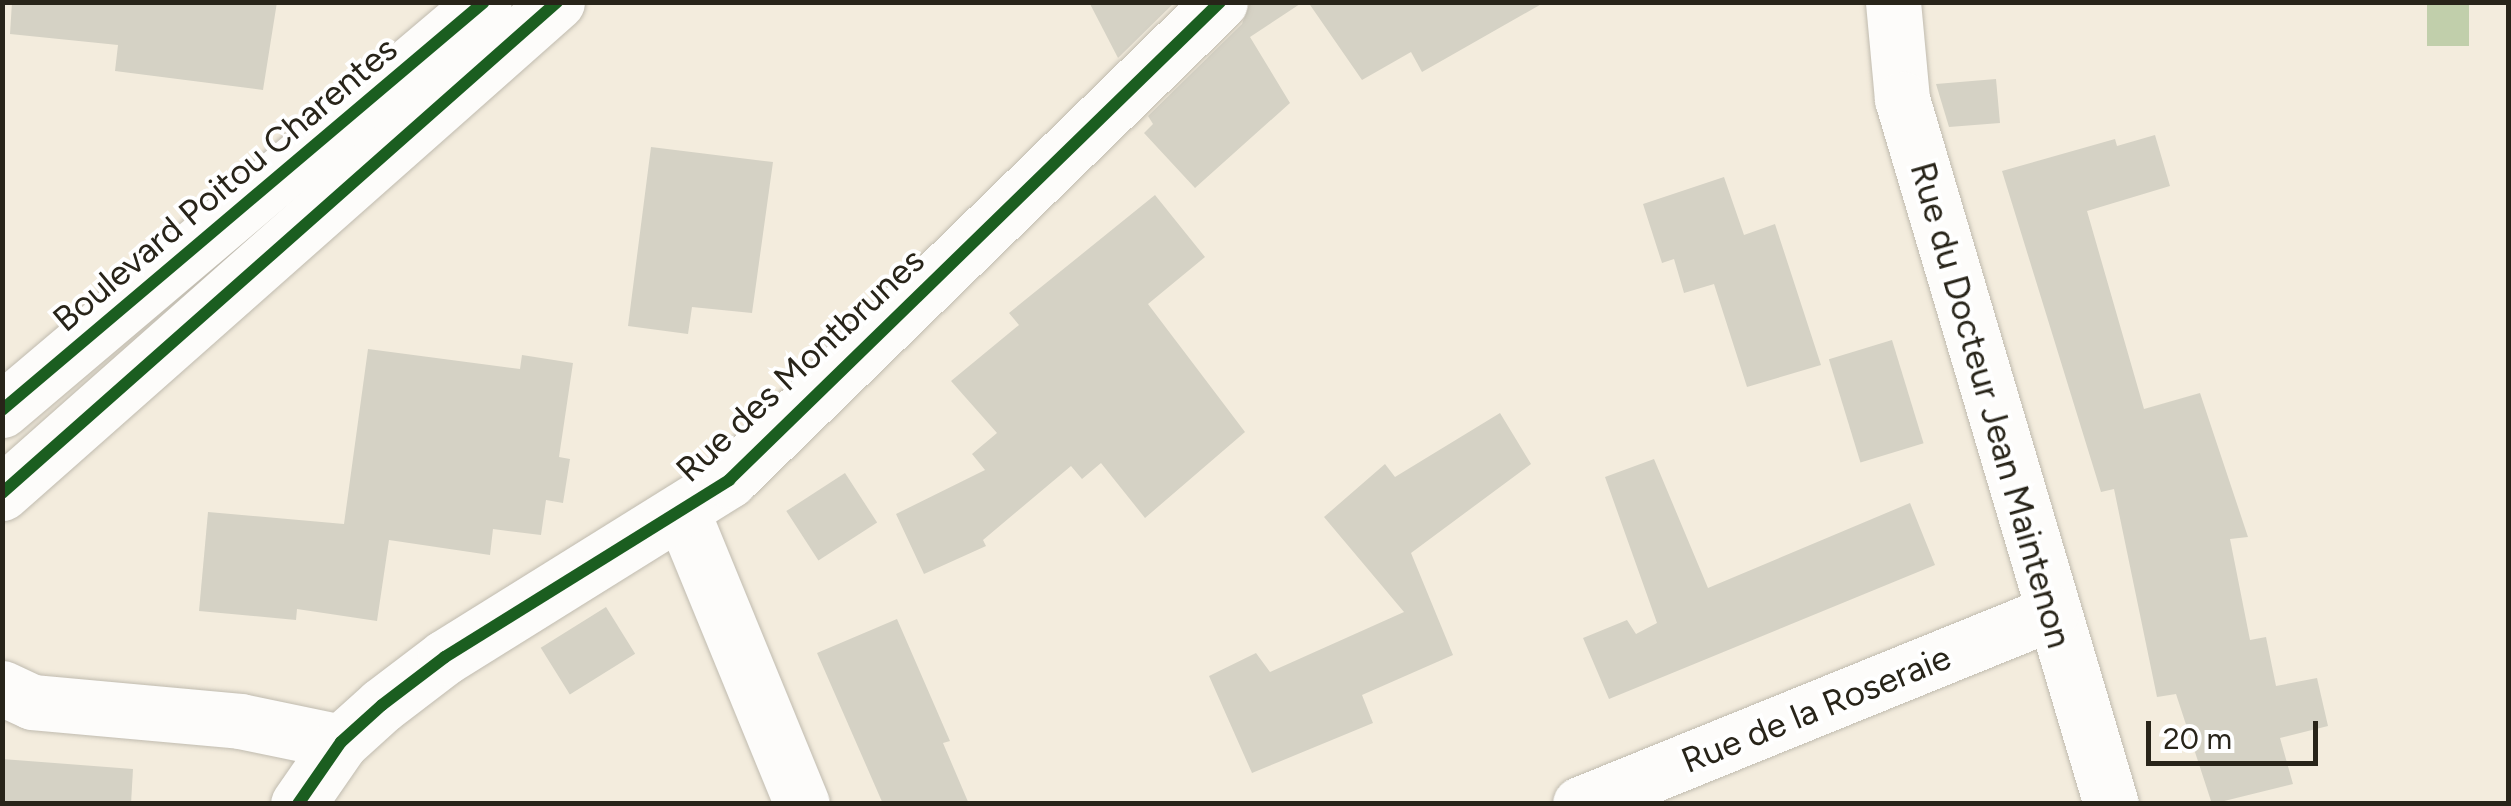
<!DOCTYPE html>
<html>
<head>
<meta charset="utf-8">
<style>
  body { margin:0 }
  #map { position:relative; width:2511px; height:806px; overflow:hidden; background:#f3ecdd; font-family:Figtree,sans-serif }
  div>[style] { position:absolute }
  .water>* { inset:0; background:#c1cfab; transform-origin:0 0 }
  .building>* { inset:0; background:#d5d2c5; transform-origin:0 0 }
  .roads { filter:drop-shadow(0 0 2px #c0bbaf) drop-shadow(0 0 2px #c0bbaf) }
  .street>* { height:55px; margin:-27.5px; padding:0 27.5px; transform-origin:27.5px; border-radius:27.5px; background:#fdfcfa }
  .secondary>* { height:55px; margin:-27.5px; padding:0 27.5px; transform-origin:27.5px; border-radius:27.5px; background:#fdfcfa }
  .cycleway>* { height:12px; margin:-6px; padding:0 6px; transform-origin:6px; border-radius:6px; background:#1b5e20 }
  span { translate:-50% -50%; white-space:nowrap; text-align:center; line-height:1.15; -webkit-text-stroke:8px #fff; paint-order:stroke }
  .street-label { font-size:35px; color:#282419 }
  .frame { position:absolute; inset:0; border:5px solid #282419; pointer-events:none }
  .scale { position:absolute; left:2146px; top:721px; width:172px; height:45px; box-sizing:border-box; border:5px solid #282419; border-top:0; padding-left:12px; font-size:30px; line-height:35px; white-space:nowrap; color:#282419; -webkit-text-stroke:8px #fff; paint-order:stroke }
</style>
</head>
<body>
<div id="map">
  <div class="water">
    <i style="left:2427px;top:3px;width:42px;height:43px"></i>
  </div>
  <div class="building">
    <i style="clip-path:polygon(12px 2px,277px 2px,263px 90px,115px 71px,118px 45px,10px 34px)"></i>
    <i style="clip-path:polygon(1089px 2px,1175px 2px,1118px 58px)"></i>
    <i style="clip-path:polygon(1250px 2px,1303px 2px,1250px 37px,1290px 103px,1195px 188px,1144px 133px,1153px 124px,1148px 116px,1242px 24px)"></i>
    <i style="clip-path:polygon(1308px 2px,1545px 2px,1422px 72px,1411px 52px,1362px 80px)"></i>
    <i style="clip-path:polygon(1996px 79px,2000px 123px,1949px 127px,1936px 84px)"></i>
    <i style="clip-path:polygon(2155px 135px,2170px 186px,2087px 211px,2144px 409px,2200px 393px,2248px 537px,2230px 539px,2250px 640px,2266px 637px,2276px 686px,2317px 678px,2328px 726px,2280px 738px,2293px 784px,2212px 804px,2176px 694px,2157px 697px,2114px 489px,2101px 492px,2002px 171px,2115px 139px,2117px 146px)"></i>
    <i style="clip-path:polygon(651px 147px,773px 162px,752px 313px,692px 307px,688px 334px,628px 326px)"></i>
    <i style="clip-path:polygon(1724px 177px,1744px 235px,1775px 224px,1821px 365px,1747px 387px,1714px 284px,1684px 293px,1674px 259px,1662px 263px,1643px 204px)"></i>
    <i style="clip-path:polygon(1155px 195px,1205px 257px,1148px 304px,1245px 432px,1145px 518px,1101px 463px,1082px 479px,1071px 466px,983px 540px,986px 546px,924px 574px,896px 514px,985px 470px,972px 454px,997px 433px,951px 381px,1019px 325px,1009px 313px)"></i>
    <i style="left:1892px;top:340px;width:108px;height:66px;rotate:73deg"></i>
    <i style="clip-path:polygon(368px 349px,520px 369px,522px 355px,573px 363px,559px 457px,570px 459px,563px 503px,546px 500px,541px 535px,493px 529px,490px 555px,389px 540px,377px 621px,297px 609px,296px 620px,199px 611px,208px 512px,344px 524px)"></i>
    <i style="clip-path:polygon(1500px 413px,1531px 464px,1411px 553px,1453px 655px,1362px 695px,1373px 723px,1252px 773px,1209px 676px,1256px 653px,1270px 672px,1404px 612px,1324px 517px,1385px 464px,1395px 477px)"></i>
    <i style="clip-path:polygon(1654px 459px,1708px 588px,1910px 503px,1935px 565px,1609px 699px,1583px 638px,1627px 620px,1636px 634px,1657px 623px,1605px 477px)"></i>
    <i style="left:845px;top:473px;width:59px;height:70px;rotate:57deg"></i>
    <i style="left:606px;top:607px;width:55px;height:77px;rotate:58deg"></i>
    <i style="clip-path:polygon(897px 619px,950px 741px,943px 743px,969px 804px,883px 804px,817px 653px)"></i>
    <i style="clip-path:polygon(2px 759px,133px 769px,131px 804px,2px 804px)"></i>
  </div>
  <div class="roads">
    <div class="street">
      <i style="left:1893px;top:2px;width:97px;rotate:84.7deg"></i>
      <i style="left:1902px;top:99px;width:735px;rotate:73.49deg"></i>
      <i style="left:683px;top:514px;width:313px;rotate:67.7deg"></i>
      <i style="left:2px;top:688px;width:33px;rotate:25deg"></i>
      <i style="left:32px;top:702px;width:209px;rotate:5.2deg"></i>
      <i style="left:240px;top:721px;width:103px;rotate:11.7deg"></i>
      <i style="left:298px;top:804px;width:75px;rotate:-55.3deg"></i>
      <i style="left:341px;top:742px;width:55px;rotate:-42.1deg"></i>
      <i style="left:382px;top:705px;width:79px;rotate:-37.3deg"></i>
      <i style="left:445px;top:657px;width:335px;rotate:-31.9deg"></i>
      <i style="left:729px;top:480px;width:685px;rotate:-44.23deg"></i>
      <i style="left:1580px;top:804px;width:508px;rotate:-22.07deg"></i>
    </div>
    <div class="secondary">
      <i style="left:2px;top:410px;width:631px;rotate:-40.25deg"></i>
      <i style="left:2px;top:493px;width:741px;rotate:-41.5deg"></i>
    </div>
  </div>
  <div class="cycleway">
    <i style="left:2px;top:410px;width:631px;rotate:-40.25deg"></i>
    <i style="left:2px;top:493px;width:741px;rotate:-41.5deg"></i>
    <i style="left:298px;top:804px;width:75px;rotate:-55.3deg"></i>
    <i style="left:341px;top:742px;width:55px;rotate:-42.1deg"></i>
    <i style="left:382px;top:705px;width:79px;rotate:-37.3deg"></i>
    <i style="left:445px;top:657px;width:335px;rotate:-31.9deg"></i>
    <i style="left:729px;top:480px;width:685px;rotate:-44.23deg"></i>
  </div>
  <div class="street-label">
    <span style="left:225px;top:184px;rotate:-40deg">Boulevard Poitou Charentes</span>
    <span style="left:800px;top:365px;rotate:-43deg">Rue des Montbrunes</span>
    <span style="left:1991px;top:405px;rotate:74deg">Rue du Docteur Jean Maintenon</span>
    <span style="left:1816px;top:709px;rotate:-22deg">Rue de la Roseraie</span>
  </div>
  <div class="frame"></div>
  <div class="scale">20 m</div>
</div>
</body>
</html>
